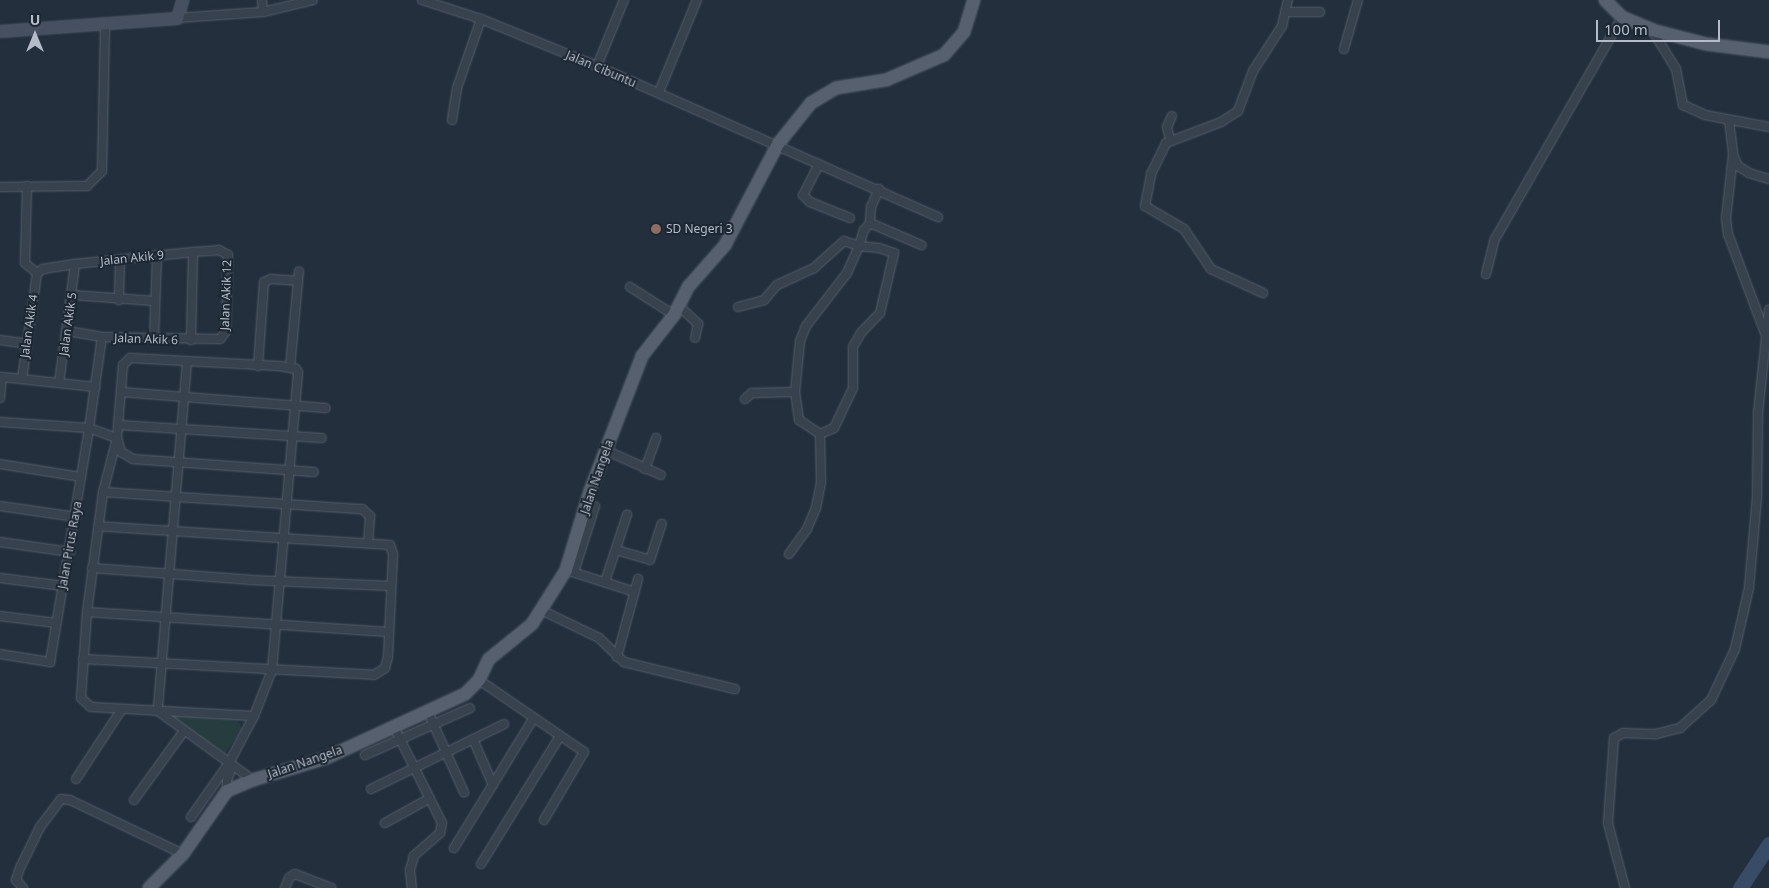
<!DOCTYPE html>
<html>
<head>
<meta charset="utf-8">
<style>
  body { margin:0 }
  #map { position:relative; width:1769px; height:888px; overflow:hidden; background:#242f3e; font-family:"Noto Sans",sans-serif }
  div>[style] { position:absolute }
  .green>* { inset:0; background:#263c3f }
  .river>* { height:15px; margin:-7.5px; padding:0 7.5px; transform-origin:7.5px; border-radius:7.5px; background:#394c67 }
  .roads { filter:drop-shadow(0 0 1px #565f6c) drop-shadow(0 0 1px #565f6c) }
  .street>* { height:8px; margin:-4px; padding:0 4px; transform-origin:4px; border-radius:4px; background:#38414e }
  .secondary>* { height:11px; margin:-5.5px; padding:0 5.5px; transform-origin:5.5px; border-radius:5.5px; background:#465061 }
  .primary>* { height:12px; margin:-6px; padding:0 6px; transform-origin:6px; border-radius:6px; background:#56606e }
  .dots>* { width:14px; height:14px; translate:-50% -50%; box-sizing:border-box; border:2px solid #1d2633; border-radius:50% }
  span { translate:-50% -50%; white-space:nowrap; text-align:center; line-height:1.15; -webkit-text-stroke:4px #1d2633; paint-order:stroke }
  .street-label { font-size:12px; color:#b4bcc9 }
  .poi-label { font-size:12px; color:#b4bcc9 }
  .left { translate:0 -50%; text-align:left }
  .north { position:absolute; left:10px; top:10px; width:50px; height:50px; -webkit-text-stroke:4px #1d2633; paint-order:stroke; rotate:0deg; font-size:14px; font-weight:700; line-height:20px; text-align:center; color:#b4bcc9 }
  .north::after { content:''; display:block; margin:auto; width:18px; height:22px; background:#b4bcc9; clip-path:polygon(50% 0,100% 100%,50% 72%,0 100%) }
  .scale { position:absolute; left:1596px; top:20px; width:124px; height:22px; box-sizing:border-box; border:2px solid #b4bcc9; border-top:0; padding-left:6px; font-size:15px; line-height:18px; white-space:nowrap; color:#b4bcc9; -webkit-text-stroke:4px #1d2633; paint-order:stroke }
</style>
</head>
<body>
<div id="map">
  <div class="green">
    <i style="clip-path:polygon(171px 714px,237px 718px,242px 729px,225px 754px,169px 717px)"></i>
  </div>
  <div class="river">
    <i style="left:1740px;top:888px;width:53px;rotate:-56.6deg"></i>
  </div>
  <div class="roads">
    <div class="street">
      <i style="left:262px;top:0;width:12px;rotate:85deg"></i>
      <i style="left:422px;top:0;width:62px;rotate:17.9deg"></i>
      <i style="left:481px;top:19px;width:125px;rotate:22.1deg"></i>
      <i style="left:597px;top:66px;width:373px;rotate:23.9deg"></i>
      <i style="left:1285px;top:12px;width:35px"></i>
      <i style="left:177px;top:18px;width:86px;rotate:-4deg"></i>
      <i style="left:263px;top:12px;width:51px;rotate:-13.5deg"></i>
      <i style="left:1652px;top:30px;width:46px;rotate:58.4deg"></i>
      <i style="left:1676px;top:69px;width:37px;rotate:79deg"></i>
      <i style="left:1683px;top:105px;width:24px;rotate:24deg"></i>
      <i style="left:1705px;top:115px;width:65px;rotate:10.6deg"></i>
      <i style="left:1344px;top:49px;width:51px;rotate:-74.1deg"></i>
      <i style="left:597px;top:66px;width:71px;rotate:-67.8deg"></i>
      <i style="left:659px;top:92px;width:100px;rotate:-67.6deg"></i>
      <i style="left:452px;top:120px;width:32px;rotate:-81deg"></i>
      <i style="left:457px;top:88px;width:73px;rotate:-70.8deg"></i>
      <i style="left:1729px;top:120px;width:35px;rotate:83deg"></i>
      <i style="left:1733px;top:155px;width:12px;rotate:66deg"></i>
      <i style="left:1738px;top:166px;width:13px;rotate:32deg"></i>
      <i style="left:1749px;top:173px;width:21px;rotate:17deg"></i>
      <i style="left:1170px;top:139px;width:12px;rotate:-104deg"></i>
      <i style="left:1167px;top:127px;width:12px;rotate:-66deg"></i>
      <i style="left:1733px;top:155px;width:63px;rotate:96.3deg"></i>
      <i style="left:1726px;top:218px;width:16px;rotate:83deg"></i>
      <i style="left:1728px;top:234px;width:106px;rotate:69.5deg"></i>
      <i style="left:819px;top:164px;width:35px;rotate:117deg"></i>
      <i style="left:803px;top:195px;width:10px;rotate:45deg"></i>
      <i style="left:810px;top:202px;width:43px;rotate:21.8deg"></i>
      <i style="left:27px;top:186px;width:77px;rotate:91.5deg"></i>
      <i style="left:25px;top:263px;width:16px;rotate:40deg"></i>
      <i style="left:0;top:187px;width:87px;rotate:-0.7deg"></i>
      <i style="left:87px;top:186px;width:21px;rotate:-45deg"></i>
      <i style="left:102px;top:171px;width:147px;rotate:-88.8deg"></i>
      <i style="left:879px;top:189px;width:20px;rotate:114deg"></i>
      <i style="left:871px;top:207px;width:16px;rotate:94deg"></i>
      <i style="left:870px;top:223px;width:56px;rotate:23.3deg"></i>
      <i style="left:37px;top:273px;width:7px;rotate:-34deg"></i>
      <i style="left:43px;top:269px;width:32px;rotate:-9deg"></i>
      <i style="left:75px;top:264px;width:119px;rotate:-5.8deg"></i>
      <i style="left:193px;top:252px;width:26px;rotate:-4deg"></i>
      <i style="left:219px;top:250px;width:10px;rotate:29deg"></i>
      <i style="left:228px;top:255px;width:76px;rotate:91.5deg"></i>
      <i style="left:226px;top:331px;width:10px;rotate:127deg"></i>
      <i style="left:220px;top:339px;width:118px;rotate:-179deg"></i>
      <i style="left:102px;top:337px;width:36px;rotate:-170deg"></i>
      <i style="left:1486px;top:274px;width:36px;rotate:-76deg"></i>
      <i style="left:1495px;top:239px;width:256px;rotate:-60.2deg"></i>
      <i style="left:630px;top:287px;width:52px;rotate:32.5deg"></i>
      <i style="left:1263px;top:293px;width:57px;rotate:-155.2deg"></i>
      <i style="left:1211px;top:269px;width:48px;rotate:-124deg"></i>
      <i style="left:1184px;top:229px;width:45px;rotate:-149.5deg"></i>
      <i style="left:1145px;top:206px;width:33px;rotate:-79deg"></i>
      <i style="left:1151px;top:174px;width:34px;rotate:-64deg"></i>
      <i style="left:1166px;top:143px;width:59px;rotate:-20.9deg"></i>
      <i style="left:1221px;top:122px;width:20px;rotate:-33deg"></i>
      <i style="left:1238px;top:111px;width:43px;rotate:-69.4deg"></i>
      <i style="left:1253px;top:71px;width:54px;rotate:-57.2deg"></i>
      <i style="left:1282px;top:26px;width:27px;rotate:-77deg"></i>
      <i style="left:72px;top:295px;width:83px;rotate:4.1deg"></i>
      <i style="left:119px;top:300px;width:40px;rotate:-88.6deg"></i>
      <i style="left:680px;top:307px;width:25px;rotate:43deg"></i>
      <i style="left:698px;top:324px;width:14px;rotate:102deg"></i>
      <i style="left:738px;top:307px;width:27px;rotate:-15deg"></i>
      <i style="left:764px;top:300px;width:20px;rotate:-49deg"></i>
      <i style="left:777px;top:285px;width:41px;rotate:-24.7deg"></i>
      <i style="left:814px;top:268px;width:40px;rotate:-42deg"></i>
      <i style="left:844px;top:241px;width:16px;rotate:18deg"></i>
      <i style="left:859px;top:246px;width:20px;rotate:6deg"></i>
      <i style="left:879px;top:248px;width:16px;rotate:18deg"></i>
      <i style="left:894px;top:253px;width:62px;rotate:103.1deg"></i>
      <i style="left:880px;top:313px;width:28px;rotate:134deg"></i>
      <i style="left:861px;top:333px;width:16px;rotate:120deg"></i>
      <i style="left:853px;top:347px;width:41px;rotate:90deg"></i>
      <i style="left:853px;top:388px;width:44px;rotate:115.4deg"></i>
      <i style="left:834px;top:428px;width:15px;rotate:157deg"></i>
      <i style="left:820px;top:434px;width:25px;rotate:-146deg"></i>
      <i style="left:799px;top:420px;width:28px;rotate:-98deg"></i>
      <i style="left:795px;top:392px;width:51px;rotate:-84.4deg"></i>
      <i style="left:800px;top:341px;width:16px;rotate:-68deg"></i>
      <i style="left:806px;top:326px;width:67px;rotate:-52.3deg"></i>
      <i style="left:847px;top:273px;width:30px;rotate:-66deg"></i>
      <i style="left:859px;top:246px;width:17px;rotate:-73deg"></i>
      <i style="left:864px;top:230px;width:9px;rotate:-49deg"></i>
      <i style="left:154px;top:338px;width:83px;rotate:-87.9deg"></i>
      <i style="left:0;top:340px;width:27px;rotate:8deg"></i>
      <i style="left:191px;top:340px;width:88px;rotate:-88.7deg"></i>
      <i style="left:187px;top:362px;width:350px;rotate:94.8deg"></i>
      <i style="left:158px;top:711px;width:117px;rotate:36deg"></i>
      <i style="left:258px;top:366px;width:84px;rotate:-85.9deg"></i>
      <i style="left:264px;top:282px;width:8px;rotate:-23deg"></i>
      <i style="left:271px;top:279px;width:27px;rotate:4deg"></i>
      <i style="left:290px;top:368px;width:97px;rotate:-84.7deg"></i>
      <i style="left:22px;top:379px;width:107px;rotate:-81.9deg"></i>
      <i style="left:59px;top:383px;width:120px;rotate:-82.3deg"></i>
      <i style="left:121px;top:392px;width:205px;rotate:4.5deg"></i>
      <i style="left:0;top:398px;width:21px;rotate:-85deg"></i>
      <i style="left:2px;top:377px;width:94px;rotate:6.1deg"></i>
      <i style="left:745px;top:399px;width:9px;rotate:-41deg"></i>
      <i style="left:752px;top:393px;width:43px;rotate:-1.3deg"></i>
      <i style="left:0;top:422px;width:89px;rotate:3.9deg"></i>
      <i style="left:89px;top:428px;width:92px;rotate:-81.9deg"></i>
      <i style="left:119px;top:425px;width:203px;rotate:3.7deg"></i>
      <i style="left:605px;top:450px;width:61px;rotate:24.1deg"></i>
      <i style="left:0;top:464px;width:82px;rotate:9.1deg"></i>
      <i style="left:645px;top:469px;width:33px;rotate:-70deg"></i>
      <i style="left:103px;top:492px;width:260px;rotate:3.8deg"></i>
      <i style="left:362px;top:509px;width:11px;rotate:41deg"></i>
      <i style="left:370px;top:516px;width:26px;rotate:94deg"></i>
      <i style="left:0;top:506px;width:77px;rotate:8.2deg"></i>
      <i style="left:0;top:542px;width:71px;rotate:8.1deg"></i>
      <i style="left:616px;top:550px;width:35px;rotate:16deg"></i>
      <i style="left:650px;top:560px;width:38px;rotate:-72deg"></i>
      <i style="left:789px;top:554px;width:31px;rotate:-54deg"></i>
      <i style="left:807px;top:529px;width:23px;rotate:-67deg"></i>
      <i style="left:816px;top:508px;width:26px;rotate:-79deg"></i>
      <i style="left:821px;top:482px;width:48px;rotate:-91.2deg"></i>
      <i style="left:92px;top:568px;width:158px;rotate:4.3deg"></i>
      <i style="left:250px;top:580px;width:141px;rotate:2.4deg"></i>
      <i style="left:566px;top:570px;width:72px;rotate:17.7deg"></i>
      <i style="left:574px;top:572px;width:69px;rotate:-72.3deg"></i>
      <i style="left:0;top:578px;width:64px;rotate:7.1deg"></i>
      <i style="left:605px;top:582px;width:71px;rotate:-71.8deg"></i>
      <i style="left:543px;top:611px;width:62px;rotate:25.7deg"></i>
      <i style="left:599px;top:638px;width:35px;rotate:44deg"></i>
      <i style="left:624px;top:662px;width:114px;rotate:13.7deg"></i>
      <i style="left:87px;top:612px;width:302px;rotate:3.8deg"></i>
      <i style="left:0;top:616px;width:57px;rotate:7deg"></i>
      <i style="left:0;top:654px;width:51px;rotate:9.1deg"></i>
      <i style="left:50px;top:662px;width:237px;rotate:-80.5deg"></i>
      <i style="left:89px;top:428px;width:30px;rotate:20deg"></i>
      <i style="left:117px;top:438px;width:15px;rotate:74deg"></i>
      <i style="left:121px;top:452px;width:14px;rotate:30deg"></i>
      <i style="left:133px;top:459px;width:181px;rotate:4.1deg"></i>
      <i style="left:617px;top:657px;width:81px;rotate:-74.9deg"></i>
      <i style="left:83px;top:659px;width:291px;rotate:3.1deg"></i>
      <i style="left:374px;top:675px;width:13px;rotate:-32deg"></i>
      <i style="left:385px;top:668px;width:11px;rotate:-75deg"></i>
      <i style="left:388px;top:657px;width:103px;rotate:-87.2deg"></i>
      <i style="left:393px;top:554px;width:9px;rotate:-108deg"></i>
      <i style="left:390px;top:545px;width:292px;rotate:-176.3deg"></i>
      <i style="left:479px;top:680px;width:127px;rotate:34.4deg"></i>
      <i style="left:584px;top:752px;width:79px;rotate:120.5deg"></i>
      <i style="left:428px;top:712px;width:88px;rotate:65.8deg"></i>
      <i style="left:394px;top:727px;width:107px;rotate:63.4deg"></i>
      <i style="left:442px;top:823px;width:10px;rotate:101deg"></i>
      <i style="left:440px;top:833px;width:35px;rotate:139deg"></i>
      <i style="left:414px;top:856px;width:15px;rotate:106deg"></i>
      <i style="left:410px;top:870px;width:18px;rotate:84deg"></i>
      <i style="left:473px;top:739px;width:50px;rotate:66.5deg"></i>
      <i style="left:365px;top:755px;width:115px;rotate:-24.1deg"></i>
      <i style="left:76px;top:779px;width:84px;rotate:-56.7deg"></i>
      <i style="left:371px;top:789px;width:148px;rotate:-26deg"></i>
      <i style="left:227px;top:791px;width:10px;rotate:-90deg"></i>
      <i style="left:227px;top:781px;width:16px;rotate:-72deg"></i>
      <i style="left:134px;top:800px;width:85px;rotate:-54.1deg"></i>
      <i style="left:191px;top:817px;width:66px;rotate:-54.9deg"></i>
      <i style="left:229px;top:763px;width:53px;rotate:-62deg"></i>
      <i style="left:254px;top:716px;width:49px;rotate:-68.6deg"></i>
      <i style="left:272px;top:670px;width:299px;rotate:-85deg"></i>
      <i style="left:298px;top:372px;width:4px;rotate:-124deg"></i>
      <i style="left:296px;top:369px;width:17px;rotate:-170deg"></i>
      <i style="left:279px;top:366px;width:149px;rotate:-176.9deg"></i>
      <i style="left:130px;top:358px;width:10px;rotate:135deg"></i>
      <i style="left:123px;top:365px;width:73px;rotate:94.7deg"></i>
      <i style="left:117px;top:438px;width:56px;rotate:104.5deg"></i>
      <i style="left:103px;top:492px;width:121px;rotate:97.6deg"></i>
      <i style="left:87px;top:612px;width:86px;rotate:94deg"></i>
      <i style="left:81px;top:698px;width:13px;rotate:42deg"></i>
      <i style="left:91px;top:707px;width:163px;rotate:3.2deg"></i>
      <i style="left:385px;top:823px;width:51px;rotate:-29.1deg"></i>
      <i style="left:454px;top:848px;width:151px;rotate:-58.5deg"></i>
      <i style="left:481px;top:864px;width:150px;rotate:-58.3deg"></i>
      <i style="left:23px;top:888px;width:11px;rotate:-131deg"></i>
      <i style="left:16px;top:880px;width:13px;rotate:-72deg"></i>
      <i style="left:20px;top:868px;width:46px;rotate:-64deg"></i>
      <i style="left:40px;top:827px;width:35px;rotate:-53deg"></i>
      <i style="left:61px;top:799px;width:9px;rotate:6deg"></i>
      <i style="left:70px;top:800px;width:125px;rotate:25.5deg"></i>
      <i style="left:285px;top:888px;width:11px;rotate:-68deg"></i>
      <i style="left:289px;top:878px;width:7px;rotate:-34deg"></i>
      <i style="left:295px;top:874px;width:39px;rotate:21deg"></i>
      <i style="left:1625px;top:888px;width:67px;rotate:-104.7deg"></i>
      <i style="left:1608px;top:823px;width:85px;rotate:-86deg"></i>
      <i style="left:1614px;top:738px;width:10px;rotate:-29deg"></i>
      <i style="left:1623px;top:733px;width:33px;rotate:2deg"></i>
      <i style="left:1656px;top:734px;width:25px;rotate:-14deg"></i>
      <i style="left:1680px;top:728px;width:42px;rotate:-42.1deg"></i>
      <i style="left:1711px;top:700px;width:56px;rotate:-64.8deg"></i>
      <i style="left:1735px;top:649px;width:63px;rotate:-77.1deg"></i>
      <i style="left:1749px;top:588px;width:92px;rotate:-85deg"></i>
      <i style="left:1757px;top:496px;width:83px;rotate:-89.3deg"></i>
      <i style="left:1758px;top:413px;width:104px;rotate:-83.9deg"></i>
    </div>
    <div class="secondary">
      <i style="left:0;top:31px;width:177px;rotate:-4.2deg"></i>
      <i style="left:177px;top:18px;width:19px;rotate:-74deg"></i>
    </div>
    <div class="primary">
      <i style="left:1605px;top:0;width:24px;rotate:45deg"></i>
      <i style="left:1622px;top:17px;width:33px;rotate:23deg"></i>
      <i style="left:1652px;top:30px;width:56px;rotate:14.5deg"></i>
      <i style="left:1706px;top:44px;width:64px;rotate:7.2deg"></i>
      <i style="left:149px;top:888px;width:48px;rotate:-45deg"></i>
      <i style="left:183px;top:854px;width:77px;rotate:-55.1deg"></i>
      <i style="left:227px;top:791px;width:28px;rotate:-23deg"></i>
      <i style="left:253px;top:780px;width:76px;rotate:-16.8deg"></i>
      <i style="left:326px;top:758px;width:153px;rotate:-24.7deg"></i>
      <i style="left:465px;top:694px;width:20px;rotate:-45deg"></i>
      <i style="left:479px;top:680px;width:23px;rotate:-65deg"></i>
      <i style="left:489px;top:659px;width:55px;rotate:-39.1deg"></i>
      <i style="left:532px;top:624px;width:64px;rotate:-57.8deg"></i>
      <i style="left:566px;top:570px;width:83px;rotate:-73.1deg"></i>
      <i style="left:590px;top:491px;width:145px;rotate:-68.9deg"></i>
      <i style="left:642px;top:356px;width:52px;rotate:-52deg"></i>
      <i style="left:674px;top:315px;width:33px;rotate:-63deg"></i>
      <i style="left:689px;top:286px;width:55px;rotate:-48.7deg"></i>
      <i style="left:725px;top:245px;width:114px;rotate:-62.3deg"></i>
      <i style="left:778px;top:144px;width:53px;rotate:-51.2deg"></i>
      <i style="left:811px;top:103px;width:29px;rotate:-31deg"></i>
      <i style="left:836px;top:88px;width:51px;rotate:-9.1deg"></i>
      <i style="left:886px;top:80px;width:63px;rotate:-23.3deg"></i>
      <i style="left:944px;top:55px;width:30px;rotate:-49deg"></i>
      <i style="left:964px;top:32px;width:34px;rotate:-73deg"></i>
    </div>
  </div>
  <div class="dots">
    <i style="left:656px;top:229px;background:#8d6e63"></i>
  </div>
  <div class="street-label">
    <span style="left:601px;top:69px;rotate:23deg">Jalan Cibuntu</span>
    <span style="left:132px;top:258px;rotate:-6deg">Jalan Akik 9</span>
    <span style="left:226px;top:295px;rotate:-88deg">Jalan Akik 12</span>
    <span style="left:68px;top:324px;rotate:-82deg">Jalan Akik 5</span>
    <span style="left:29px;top:326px;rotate:-82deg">Jalan Akik 4</span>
    <span style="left:146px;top:339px;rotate:2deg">Jalan Akik 6</span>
    <span style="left:597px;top:477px;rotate:-71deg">Jalan Nangela</span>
    <span style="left:70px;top:545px;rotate:-80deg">Jalan Pirus Raya</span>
    <span style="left:305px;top:762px;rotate:-19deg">Jalan Nangela</span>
  </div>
  <div class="poi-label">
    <span class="left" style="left:666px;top:229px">SD Negeri 3</span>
  </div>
  <div class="north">U</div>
  <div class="scale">100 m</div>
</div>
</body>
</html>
